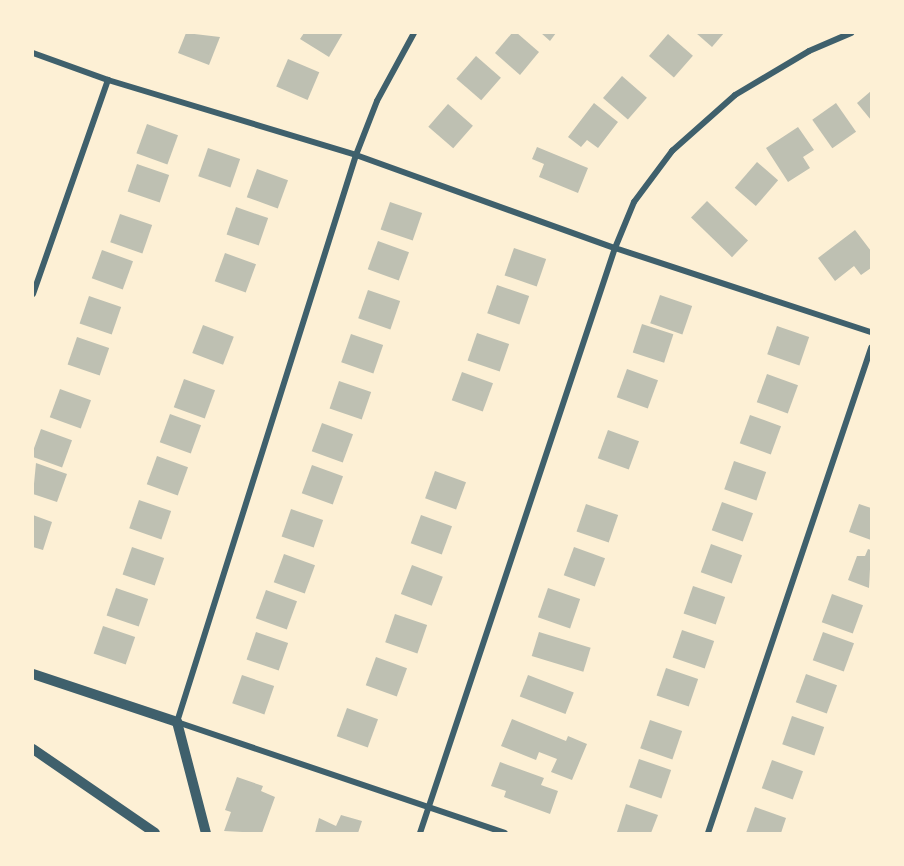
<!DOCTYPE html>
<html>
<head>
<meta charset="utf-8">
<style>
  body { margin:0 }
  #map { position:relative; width:904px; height:866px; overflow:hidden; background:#fdf0d5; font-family:"Source Sans 3",sans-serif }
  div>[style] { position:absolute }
  .building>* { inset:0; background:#bec0b2; transform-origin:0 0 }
  .minor>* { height:6px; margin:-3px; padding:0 3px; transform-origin:3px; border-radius:3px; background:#3f606c }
  .tertiary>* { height:10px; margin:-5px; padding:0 5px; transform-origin:5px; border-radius:5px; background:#3f606c }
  span { translate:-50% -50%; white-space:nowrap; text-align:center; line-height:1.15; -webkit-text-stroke:4.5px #fdf0d5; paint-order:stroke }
  .frame { position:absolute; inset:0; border:34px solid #fdf0d5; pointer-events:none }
</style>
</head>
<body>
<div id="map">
  <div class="building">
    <i style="clip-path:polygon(186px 33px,220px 37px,209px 65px,178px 53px)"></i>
    <i style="clip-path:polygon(304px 33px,343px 33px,329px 57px,300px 39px)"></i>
    <i style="clip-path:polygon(512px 33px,517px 33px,539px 52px,520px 75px,495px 53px)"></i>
    <i style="clip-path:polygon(541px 33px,556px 33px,550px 41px)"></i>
    <i style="clip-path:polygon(696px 33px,724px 33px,712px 47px)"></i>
    <i style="left:668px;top:34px;width:33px;height:29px;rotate:41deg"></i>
    <i style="left:476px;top:56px;width:33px;height:30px;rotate:41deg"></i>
    <i style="left:288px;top:59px;width:34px;height:30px;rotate:23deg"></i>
    <i style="left:622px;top:76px;width:33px;height:29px;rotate:41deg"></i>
    <i style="clip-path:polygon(871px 91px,871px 120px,857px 103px)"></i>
    <i style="clip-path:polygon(594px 103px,618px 122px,598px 148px,587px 140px,581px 147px,568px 137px)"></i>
    <i style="left:836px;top:103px;width:35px;height:29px;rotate:55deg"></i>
    <i style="left:448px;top:104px;width:33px;height:30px;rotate:41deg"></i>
    <i style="left:147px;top:124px;width:33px;height:31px;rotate:20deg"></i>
    <i style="clip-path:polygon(798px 127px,814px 150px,803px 157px,810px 168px,788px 182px,766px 148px)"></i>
    <i style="clip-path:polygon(537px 147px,588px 168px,578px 193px,539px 177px,544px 164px,532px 159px)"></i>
    <i style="left:208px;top:148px;width:34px;height:30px;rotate:19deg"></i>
    <i style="left:757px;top:162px;width:28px;height:34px;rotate:41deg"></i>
    <i style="left:137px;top:164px;width:34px;height:29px;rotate:19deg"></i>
    <i style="left:257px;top:169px;width:33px;height:30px;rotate:20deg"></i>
    <i style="left:707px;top:201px;width:57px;height:23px;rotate:44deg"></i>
    <i style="left:390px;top:202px;width:34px;height:29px;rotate:19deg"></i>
    <i style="left:236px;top:207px;width:34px;height:29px;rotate:19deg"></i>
    <i style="left:120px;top:214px;width:34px;height:30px;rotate:19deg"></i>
    <i style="clip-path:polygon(855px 230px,871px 251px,871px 268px,861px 275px,854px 266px,835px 281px,818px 258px)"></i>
    <i style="left:378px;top:241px;width:33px;height:30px;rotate:20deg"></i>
    <i style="left:514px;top:248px;width:34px;height:29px;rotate:19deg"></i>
    <i style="left:102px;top:250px;width:33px;height:30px;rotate:20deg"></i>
    <i style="left:225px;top:253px;width:33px;height:30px;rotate:20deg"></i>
    <i style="left:497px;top:285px;width:34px;height:30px;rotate:19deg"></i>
    <i style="left:368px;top:290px;width:34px;height:30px;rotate:19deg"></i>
    <i style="left:660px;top:295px;width:34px;height:30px;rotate:19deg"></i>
    <i style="left:89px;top:296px;width:34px;height:29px;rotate:19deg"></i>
    <i style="left:642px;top:324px;width:33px;height:30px;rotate:18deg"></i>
    <i style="left:203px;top:325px;width:33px;height:30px;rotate:21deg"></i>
    <i style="left:777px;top:326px;width:34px;height:30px;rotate:19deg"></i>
    <i style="left:477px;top:333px;width:34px;height:29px;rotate:19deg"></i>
    <i style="left:351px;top:334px;width:34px;height:30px;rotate:19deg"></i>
    <i style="left:77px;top:337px;width:34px;height:29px;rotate:19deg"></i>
    <i style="left:627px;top:369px;width:33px;height:30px;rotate:20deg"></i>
    <i style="left:462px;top:372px;width:33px;height:30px;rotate:20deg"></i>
    <i style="left:767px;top:374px;width:33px;height:30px;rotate:20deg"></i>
    <i style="left:184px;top:379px;width:33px;height:30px;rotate:20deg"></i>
    <i style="left:339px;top:381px;width:34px;height:29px;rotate:19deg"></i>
    <i style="left:60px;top:389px;width:33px;height:30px;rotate:20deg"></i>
    <i style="left:170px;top:414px;width:33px;height:30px;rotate:20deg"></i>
    <i style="left:750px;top:415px;width:33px;height:30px;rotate:20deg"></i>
    <i style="left:322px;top:423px;width:33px;height:30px;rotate:20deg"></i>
    <i style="left:41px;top:429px;width:33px;height:29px;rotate:20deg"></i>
    <i style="left:608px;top:430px;width:33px;height:30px;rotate:20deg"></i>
    <i style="left:157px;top:456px;width:33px;height:30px;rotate:20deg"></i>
    <i style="left:734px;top:461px;width:34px;height:30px;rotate:19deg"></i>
    <i style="clip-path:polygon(36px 463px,67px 474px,57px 502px,33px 494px)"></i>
    <i style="left:312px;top:465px;width:33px;height:30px;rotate:20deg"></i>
    <i style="left:435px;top:471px;width:33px;height:29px;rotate:20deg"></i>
    <i style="left:139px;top:500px;width:34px;height:30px;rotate:19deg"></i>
    <i style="left:722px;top:502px;width:33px;height:30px;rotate:20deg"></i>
    <i style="left:586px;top:504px;width:34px;height:29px;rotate:19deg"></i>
    <i style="clip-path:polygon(859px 504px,871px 508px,871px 540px,849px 532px)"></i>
    <i style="left:291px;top:509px;width:34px;height:29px;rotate:19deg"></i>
    <i style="clip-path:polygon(33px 515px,52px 522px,43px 550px,33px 547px)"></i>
    <i style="left:421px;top:515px;width:33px;height:30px;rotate:20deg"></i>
    <i style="left:711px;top:544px;width:33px;height:30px;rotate:20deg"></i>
    <i style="left:132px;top:547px;width:34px;height:29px;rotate:19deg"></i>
    <i style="left:574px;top:547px;width:33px;height:30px;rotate:20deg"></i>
    <i style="clip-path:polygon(868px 549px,871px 550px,869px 588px,848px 580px,857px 556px,865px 556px)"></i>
    <i style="left:284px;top:554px;width:33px;height:30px;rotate:20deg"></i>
    <i style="left:412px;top:565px;width:33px;height:31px;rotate:21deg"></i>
    <i style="left:693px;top:586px;width:34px;height:29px;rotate:19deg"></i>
    <i style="left:116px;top:588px;width:34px;height:29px;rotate:19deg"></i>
    <i style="left:548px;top:588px;width:34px;height:31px;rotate:19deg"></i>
    <i style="left:266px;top:590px;width:33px;height:30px;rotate:20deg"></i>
    <i style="left:832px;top:594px;width:33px;height:30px;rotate:20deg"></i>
    <i style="left:395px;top:614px;width:34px;height:30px;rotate:19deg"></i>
    <i style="left:103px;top:626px;width:34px;height:29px;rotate:19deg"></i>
    <i style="left:682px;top:630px;width:34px;height:29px;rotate:19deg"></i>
    <i style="left:256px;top:632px;width:34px;height:29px;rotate:19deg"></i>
    <i style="left:539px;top:632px;width:54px;height:25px;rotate:17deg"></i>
    <i style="left:823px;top:632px;width:33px;height:30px;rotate:20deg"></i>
    <i style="left:376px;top:657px;width:33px;height:30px;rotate:20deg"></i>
    <i style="left:666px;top:668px;width:34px;height:29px;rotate:19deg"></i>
    <i style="left:806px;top:674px;width:33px;height:30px;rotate:20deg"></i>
    <i style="left:242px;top:675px;width:34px;height:30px;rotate:19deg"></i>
    <i style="left:528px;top:675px;width:49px;height:23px;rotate:21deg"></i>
    <i style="left:347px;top:708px;width:33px;height:30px;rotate:20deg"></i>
    <i style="left:792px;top:716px;width:34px;height:30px;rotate:19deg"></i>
    <i style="clip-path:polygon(512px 719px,566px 741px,568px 736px,587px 744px,572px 780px,551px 772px,557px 759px,539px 752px,536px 760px,501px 746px)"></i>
    <i style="left:650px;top:720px;width:34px;height:30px;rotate:19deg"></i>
    <i style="left:639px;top:759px;width:34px;height:30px;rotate:19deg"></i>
    <i style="left:772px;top:760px;width:33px;height:30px;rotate:20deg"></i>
    <i style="clip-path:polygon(500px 762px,544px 778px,541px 785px,558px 791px,550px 814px,504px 797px,506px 791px,491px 786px)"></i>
    <i style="clip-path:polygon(237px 777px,263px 786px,261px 791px,275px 797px,262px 833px,224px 831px,231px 812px,225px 810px)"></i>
    <i style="clip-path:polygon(626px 804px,658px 815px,651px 833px,617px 832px)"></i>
    <i style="clip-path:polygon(755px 807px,786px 818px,781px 833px,746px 833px)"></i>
    <i style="clip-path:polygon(341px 815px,362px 821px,358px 833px,315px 833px,319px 818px,336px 826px)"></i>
  </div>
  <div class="minor">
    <i style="left:414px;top:33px;width:77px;rotate:118.6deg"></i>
    <i style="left:377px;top:101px;width:58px;rotate:111.3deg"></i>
    <i style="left:356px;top:155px;width:595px;rotate:107.52deg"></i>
    <i style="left:177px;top:722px;width:346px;rotate:18.7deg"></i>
    <i style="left:33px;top:53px;width:80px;rotate:19.8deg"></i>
    <i style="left:108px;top:80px;width:259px;rotate:16.8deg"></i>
    <i style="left:356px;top:155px;width:275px;rotate:19.8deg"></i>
    <i style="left:615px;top:248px;width:269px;rotate:18.2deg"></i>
    <i style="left:33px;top:294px;width:227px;rotate:-70.7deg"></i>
    <i style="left:420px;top:833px;width:617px;rotate:-71.57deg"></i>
    <i style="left:615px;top:248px;width:50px;rotate:-67.6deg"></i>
    <i style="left:634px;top:202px;width:64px;rotate:-53.3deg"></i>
    <i style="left:672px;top:151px;width:84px;rotate:-41.6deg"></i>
    <i style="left:735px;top:95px;width:86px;rotate:-30.7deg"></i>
    <i style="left:809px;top:51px;width:46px;rotate:-23.2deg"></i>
    <i style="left:708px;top:833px;width:512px;rotate:-71.42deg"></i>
  </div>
  <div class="tertiary">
    <i style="left:33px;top:674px;width:152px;rotate:18.4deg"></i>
    <i style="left:177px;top:722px;width:115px;rotate:75.4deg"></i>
    <i style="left:33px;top:749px;width:148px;rotate:34.5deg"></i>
  </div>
  <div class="frame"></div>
</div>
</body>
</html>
